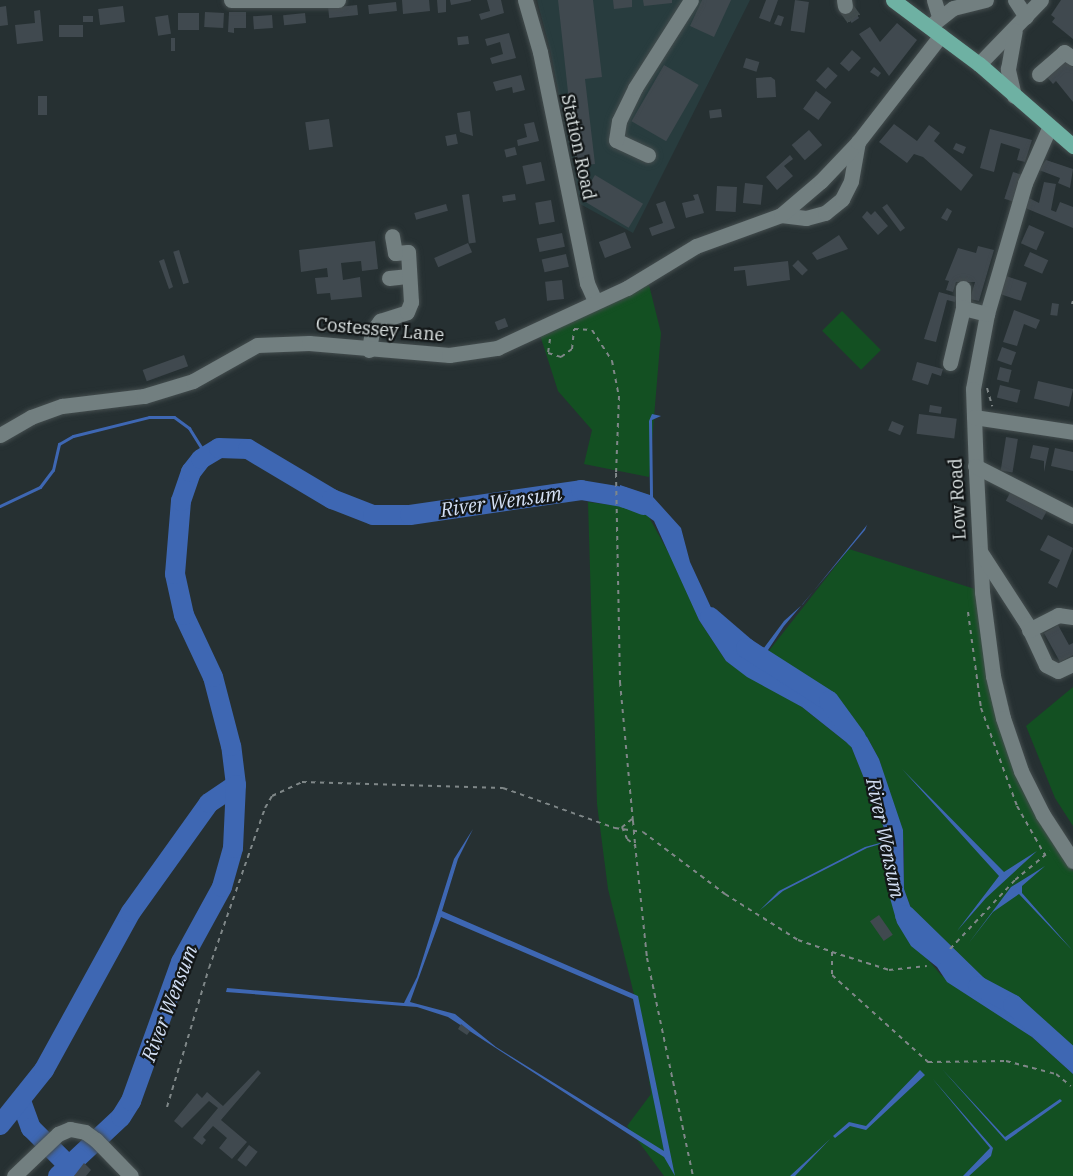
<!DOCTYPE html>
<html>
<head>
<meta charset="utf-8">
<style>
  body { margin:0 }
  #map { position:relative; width:1073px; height:1176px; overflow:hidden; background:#263032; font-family:"IBM Plex Serif",serif }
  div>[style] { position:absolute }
  .built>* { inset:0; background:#283c3e }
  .green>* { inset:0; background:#135022; transform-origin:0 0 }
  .water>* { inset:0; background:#3e67b3 }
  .stream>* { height:3px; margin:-1.5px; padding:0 1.5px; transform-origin:1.5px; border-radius:1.5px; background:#3e67b3 }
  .river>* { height:20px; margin:-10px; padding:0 10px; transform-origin:10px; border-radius:10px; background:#3e67b3 }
  .building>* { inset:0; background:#40494f; transform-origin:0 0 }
  .minor-tunnel>* { height:15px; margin-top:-7.5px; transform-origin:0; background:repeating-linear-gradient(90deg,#414b4d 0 15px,transparent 0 23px) }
  .path>* { height:2px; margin-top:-1px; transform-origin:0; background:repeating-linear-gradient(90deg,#7f8788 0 4.5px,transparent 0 9px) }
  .roads { filter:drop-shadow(0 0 2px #444d4e) drop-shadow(0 0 2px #444d4e) }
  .minor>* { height:15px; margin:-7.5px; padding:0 7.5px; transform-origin:7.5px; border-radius:7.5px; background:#727f80 }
  .major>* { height:15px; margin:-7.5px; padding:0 7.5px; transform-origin:7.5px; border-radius:7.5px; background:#6eb1a3 }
  .path-bridge>* { height:2px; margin-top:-1px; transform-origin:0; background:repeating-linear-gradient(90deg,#7f8788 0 4.5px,transparent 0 9px) }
  span { translate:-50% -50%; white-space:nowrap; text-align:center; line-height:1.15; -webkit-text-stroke:4.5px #131718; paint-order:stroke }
  .street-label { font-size:18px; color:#dce3e3 }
  .water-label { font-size:20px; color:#d4e0f5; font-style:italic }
</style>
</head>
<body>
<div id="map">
  <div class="built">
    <i style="clip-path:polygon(537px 0,750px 0,633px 233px,580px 204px,550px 49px)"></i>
  </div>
  <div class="green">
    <i style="clip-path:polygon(649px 285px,661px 333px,649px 477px,584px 464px,592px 430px,558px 391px,540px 335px)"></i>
    <i style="left:842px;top:311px;width:55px;height:28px;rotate:45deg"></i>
    <i style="clip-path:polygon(588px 502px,650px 510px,650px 519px,682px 577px,699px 620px,726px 661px,802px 707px,851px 746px,886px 833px,887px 881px,897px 923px,941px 975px,1032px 1037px,1073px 1074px,1073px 1176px,664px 1176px,627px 1126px,651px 1094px,641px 1023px,608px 889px,597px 804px)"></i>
    <i style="clip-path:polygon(849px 549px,978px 590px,1019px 776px,1051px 841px,1073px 871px,1073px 1050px,1049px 1028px,975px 984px,918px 928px,904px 889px,904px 842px,879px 759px,867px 737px,825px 700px,796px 687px,760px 662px)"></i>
    <i style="clip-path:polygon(1073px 687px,1073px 826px,1055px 798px,1026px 726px)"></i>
  </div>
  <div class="water">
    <i style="clip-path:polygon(652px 414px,661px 416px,652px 420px,653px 497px,681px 528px,690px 562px,714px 614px,739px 649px,755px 660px,784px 621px,803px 604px,867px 525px,884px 483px,865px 530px,784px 626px,760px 662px,796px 687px,825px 700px,867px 737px,879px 759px,903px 830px,904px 889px,918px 928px,975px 984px,1039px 1019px,1058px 1036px,1073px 1050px,1073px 1074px,1032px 1037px,947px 982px,937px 967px,911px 946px,897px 923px,890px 898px,887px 842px,867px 848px,783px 891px,759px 911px,779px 891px,865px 847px,887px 841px,886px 833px,851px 746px,802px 707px,747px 677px,726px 661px,699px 620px,654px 521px,643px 513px,620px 507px,620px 485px,650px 495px,649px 421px)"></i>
    <i style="clip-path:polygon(902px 769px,1004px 872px,1037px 851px,986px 898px,957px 931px,999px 876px)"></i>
    <i style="clip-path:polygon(evenodd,473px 829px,458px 859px,442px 911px,638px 996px,675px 1176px,664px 1157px,448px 1017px,417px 1007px,226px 992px,227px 988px,404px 1003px,417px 977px,454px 859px,473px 829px,441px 917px,633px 999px,664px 1151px,496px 1047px,455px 1014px,410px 1002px,441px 917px)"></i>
    <i style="clip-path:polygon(1045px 866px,1022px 886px,1022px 893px,1073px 951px,1019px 894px,993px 912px,968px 944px,1011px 887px)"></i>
    <i style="clip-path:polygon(942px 1069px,1005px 1137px,1060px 1099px,1062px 1101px,1006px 1141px)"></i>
    <i style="clip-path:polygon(920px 1070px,925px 1075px,866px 1130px,850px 1126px,835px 1138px,833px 1136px,849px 1122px,866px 1126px)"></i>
    <i style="clip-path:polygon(932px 1078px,993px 1148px,991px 1156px,969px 1176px,963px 1176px,990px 1148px)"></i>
    <i style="clip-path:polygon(830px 1139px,795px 1176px,790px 1176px,815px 1153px)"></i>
  </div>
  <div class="stream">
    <i style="left:0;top:506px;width:44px;rotate:-25.4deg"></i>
    <i style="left:40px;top:487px;width:21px;rotate:-53deg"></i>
    <i style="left:53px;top:470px;width:27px;rotate:-77deg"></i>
    <i style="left:59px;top:444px;width:16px;rotate:-30deg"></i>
    <i style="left:73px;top:436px;width:78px;rotate:-14deg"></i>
    <i style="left:149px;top:417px;width:25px"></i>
    <i style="left:174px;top:417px;width:19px;rotate:36deg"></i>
    <i style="left:189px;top:428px;width:32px;rotate:58deg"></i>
  </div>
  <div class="river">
    <i style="left:710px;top:617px;width:48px;rotate:40.7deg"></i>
    <i style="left:746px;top:648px;width:98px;rotate:32.6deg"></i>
    <i style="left:829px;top:701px;width:46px;rotate:53.9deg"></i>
    <i style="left:905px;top:915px;width:102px;rotate:44.2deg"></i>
    <i style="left:978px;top:986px;width:40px;rotate:28deg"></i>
    <i style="left:1013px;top:1005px;width:81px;rotate:42deg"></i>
    <i style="left:21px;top:1101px;width:29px;rotate:70deg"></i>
    <i style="left:31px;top:1128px;width:55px;rotate:45deg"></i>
    <i style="left:0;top:1125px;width:70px;rotate:-51.3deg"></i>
    <i style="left:44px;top:1070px;width:180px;rotate:-61.2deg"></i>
    <i style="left:131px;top:912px;width:134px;rotate:-54.4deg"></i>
    <i style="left:209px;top:803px;width:32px;rotate:-34deg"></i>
    <i style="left:236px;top:785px;width:39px;rotate:-97deg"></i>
    <i style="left:231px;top:746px;width:71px;rotate:-104.6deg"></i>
    <i style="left:213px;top:677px;width:68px;rotate:-115.1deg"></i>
    <i style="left:184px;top:615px;width:42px;rotate:-102.4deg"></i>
    <i style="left:175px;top:574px;width:73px;rotate:-85.3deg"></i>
    <i style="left:181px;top:501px;width:31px;rotate:-71deg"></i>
    <i style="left:191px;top:472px;width:16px;rotate:-52deg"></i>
    <i style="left:201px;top:459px;width:21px;rotate:-31deg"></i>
    <i style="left:219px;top:448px;width:29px;rotate:2deg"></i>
    <i style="left:248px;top:449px;width:98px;rotate:30.8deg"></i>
    <i style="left:332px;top:499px;width:44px;rotate:21.3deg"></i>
    <i style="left:373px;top:515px;width:37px"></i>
    <i style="left:410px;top:515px;width:173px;rotate:-8.3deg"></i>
    <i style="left:581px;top:490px;width:43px;rotate:9.5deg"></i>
    <i style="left:623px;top:497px;width:22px;rotate:21deg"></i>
    <i style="left:58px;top:1176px;width:86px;rotate:-43.1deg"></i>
    <i style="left:121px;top:1117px;width:19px;rotate:-58deg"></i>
    <i style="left:131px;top:1101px;width:148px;rotate:-70.2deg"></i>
    <i style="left:181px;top:962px;width:85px;rotate:-61.3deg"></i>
    <i style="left:222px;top:887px;width:41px;rotate:-74.2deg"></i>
    <i style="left:233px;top:848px;width:63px;rotate:-87.3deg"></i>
  </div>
  <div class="building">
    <i style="clip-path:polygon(402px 0,429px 0,430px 11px,403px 14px)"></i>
    <i style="clip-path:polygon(437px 0,446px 0,446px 12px,438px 13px)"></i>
    <i style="clip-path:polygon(450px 0,471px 0,471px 1px,451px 5px)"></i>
    <i style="clip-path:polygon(487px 0,501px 0,504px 13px,481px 20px,479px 14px,490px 11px)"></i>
    <i style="clip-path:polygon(558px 0,593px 0,602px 77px,585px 79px,595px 164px,576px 166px)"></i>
    <i style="clip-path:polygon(613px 0,632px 0,632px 7px,614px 9px)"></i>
    <i style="clip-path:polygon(643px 0,672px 0,672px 3px,644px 6px)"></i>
    <i style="clip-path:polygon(702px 0,731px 0,714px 37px,690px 26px)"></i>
    <i style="clip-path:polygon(766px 0,778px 0,770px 22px,759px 18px)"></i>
    <i style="left:795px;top:0;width:14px;height:31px;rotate:8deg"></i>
    <i style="clip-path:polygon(1061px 0,1073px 0,1073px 39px,1052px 22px,1055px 18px,1051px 15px)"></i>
    <i style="left:396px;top:2px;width:9px;height:28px;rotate:84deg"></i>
    <i style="left:849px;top:3px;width:18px;height:9px;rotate:56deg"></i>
    <i style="left:357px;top:5px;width:10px;height:29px;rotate:84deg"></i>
    <i style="clip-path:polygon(6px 6px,8px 25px,0 26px,0 7px)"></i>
    <i style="left:123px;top:6px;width:16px;height:25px;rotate:83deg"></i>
    <i style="clip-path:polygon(40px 10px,43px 41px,17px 44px,15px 25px,35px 23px,34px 11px)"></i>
    <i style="left:205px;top:12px;width:19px;height:15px;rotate:3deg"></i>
    <i style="clip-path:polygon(229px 12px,246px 12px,246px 28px,234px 28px,234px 33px,228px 32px)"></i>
    <i style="left:178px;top:13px;width:21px;height:17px"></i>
    <i style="left:305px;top:13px;width:10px;height:22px;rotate:84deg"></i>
    <i style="left:168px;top:15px;width:19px;height:13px;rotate:81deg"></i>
    <i style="left:272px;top:15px;width:13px;height:19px;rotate:86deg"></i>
    <i style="clip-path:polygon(778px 15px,784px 17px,781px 26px,774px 24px)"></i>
    <i style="left:83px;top:16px;width:10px;height:6px"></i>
    <i style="clip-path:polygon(897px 23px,917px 40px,889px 76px,859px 34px,870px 27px,880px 42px)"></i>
    <i style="left:59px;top:25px;width:24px;height:12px"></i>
    <i style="clip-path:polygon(509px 33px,516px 58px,492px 64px,490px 58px,503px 54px,500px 42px,487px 46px,485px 39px)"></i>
    <i style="left:468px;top:36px;width:8px;height:11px;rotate:83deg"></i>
    <i style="left:171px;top:38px;width:4px;height:13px"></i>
    <i style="left:852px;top:50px;width:12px;height:18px;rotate:42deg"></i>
    <i style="left:746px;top:58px;width:14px;height:10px;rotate:17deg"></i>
    <i style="clip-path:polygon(1063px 61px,1073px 67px,1073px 102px,1056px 81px,1053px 84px,1046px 76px)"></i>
    <i style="left:664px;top:65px;width:40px;height:65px;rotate:30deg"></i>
    <i style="left:828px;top:67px;width:13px;height:18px;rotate:42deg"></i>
    <i style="clip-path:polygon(874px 67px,881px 73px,878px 77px,870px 72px)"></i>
    <i style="clip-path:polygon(521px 75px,525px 90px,513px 93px,512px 87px,496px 91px,493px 82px)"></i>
    <i style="clip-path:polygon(771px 77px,775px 80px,776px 97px,757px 98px,756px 78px)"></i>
    <i style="left:816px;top:91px;width:19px;height:22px;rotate:36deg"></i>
    <i style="left:38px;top:96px;width:9px;height:19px"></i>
    <i style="left:721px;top:109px;width:8px;height:12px;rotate:83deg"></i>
    <i style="clip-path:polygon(470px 111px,473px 136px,460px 132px,457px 113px)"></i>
    <i style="left:329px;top:119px;width:28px;height:24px;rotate:82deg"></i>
    <i style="clip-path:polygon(534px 122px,539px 141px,518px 146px,517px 140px,527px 137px,524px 124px)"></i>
    <i style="clip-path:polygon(894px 124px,917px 141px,929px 125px,940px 133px,934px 141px,973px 175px,961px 191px,923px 157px,914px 154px,907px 163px,879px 142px)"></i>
    <i style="clip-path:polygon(990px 129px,1032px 140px,1025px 162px,1017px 160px,1020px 149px,1001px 143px,994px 172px,980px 168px)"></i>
    <i style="left:809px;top:130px;width:20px;height:23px;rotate:49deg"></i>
    <i style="left:456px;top:134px;width:10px;height:11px;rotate:79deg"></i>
    <i style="clip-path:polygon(956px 143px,966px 147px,963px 154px,953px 149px)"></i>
    <i style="left:515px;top:147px;width:8px;height:11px;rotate:76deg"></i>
    <i style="clip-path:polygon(790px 155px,793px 159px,784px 166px,793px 176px,777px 190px,766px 177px)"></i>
    <i style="clip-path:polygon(1046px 160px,1073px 169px,1070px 188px,1058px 183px,1060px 178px,1039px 170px)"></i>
    <i style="left:541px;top:162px;width:19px;height:19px;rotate:78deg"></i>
    <i style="left:1013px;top:172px;width:9px;height:28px;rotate:18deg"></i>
    <i style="left:595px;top:175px;width:56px;height:28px;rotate:31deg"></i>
    <i style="clip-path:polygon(1044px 182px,1056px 184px,1051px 210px,1056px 212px,1060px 202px,1073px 207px,1073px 228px,1023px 207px,1027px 197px,1039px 203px)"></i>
    <i style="left:745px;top:183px;width:18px;height:20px;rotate:6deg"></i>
    <i style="left:717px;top:186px;width:20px;height:25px;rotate:3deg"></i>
    <i style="left:469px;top:194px;width:49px;height:7px;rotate:82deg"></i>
    <i style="left:515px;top:194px;width:6px;height:13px;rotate:81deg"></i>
    <i style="clip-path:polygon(698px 194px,704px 213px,686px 218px,682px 203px,695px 200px,693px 195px)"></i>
    <i style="left:551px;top:200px;width:22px;height:16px;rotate:80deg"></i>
    <i style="clip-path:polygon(665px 201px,675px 228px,652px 236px,649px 228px,663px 223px,656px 204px)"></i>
    <i style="left:446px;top:204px;width:7px;height:33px;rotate:74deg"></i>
    <i style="left:887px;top:204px;width:30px;height:6px;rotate:53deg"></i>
    <i style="clip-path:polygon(947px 208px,952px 211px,947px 221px,941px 218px)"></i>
    <i style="clip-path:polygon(867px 211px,871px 215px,875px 211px,888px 226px,878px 235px,862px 217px)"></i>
    <i style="left:1029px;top:225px;width:17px;height:20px;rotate:24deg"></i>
    <i style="left:625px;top:232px;width:17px;height:28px;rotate:69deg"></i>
    <i style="left:562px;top:233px;width:14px;height:26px;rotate:78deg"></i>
    <i style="clip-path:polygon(839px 235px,848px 249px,817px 260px,812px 253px)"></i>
    <i style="clip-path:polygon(375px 241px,378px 269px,362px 271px,361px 261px,341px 263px,343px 280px,360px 277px,362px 297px,331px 300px,330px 293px,317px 294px,315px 278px,328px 277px,327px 268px,301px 272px,299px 250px)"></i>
    <i style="left:468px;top:243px;width:10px;height:37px;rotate:66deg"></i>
    <i style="clip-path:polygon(978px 246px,994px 250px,979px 301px,970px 299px,975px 282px,956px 282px,953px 292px,946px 290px,949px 281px,945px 280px,958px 248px,976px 253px)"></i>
    <i style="left:179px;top:250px;width:34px;height:6px;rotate:73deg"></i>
    <i style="left:1030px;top:252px;width:20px;height:15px;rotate:24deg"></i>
    <i style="left:566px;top:254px;width:13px;height:25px;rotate:77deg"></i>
    <i style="clip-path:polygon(164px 259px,173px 287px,169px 289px,159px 261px)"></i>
    <i style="left:798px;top:260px;width:14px;height:8px;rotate:45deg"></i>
    <i style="clip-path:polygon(788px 261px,790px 280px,747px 286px,745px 270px,734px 271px,734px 267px)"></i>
    <i style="left:1006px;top:276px;width:22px;height:19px;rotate:18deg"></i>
    <i style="left:562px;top:280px;width:19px;height:17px;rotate:84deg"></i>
    <i style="clip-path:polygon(939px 292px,957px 297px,955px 302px,947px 300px,936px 342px,924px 339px)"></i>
    <i style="left:1052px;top:303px;width:7px;height:12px;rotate:8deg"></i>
    <i style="clip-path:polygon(1014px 310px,1040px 320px,1036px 329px,1024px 324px,1017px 346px,1003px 342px)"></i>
    <i style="left:505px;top:318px;width:9px;height:11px;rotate:69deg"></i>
    <i style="left:1002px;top:347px;width:15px;height:14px;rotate:20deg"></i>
    <i style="left:184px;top:355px;width:12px;height:44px;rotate:70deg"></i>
    <i style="clip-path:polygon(917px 362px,943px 369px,941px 376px,932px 373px,928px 385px,912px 380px)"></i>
    <i style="left:1000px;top:367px;width:12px;height:13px;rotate:14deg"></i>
    <i style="left:1038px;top:381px;width:36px;height:18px;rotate:13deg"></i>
    <i style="left:1000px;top:385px;width:21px;height:13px;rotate:14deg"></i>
    <i style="left:930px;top:405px;width:12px;height:7px;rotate:9deg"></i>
    <i style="left:919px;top:414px;width:38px;height:20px;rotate:7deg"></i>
    <i style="left:892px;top:421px;width:13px;height:10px;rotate:23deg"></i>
    <i style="left:1006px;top:437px;width:12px;height:34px;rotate:9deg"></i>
    <i style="clip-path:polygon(1033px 445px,1049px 448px,1044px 472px,1044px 461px,1030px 458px)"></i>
    <i style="clip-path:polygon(1055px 448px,1073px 452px,1073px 471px,1051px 466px)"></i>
    <i style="left:1011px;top:491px;width:41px;height:11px;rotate:28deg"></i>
    <i style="clip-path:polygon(1048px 535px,1073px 548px,1057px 588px,1048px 583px,1060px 560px,1040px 550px)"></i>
    <i style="clip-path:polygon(1058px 625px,1069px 645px,1073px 643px,1073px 655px,1060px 662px,1044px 633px)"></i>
    <i style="left:879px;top:915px;width:24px;height:11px;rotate:55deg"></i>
    <i style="clip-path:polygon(461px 1024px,470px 1031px,467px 1035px,458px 1029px)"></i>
    <i style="clip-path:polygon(258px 1070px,261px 1073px,221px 1120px,247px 1142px,232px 1159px,219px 1148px,227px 1138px,213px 1126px,203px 1137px,206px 1140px,202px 1145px,193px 1138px,218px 1108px,209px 1101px,182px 1128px,174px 1121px,197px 1093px,202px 1098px,207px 1092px,223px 1106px)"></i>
    <i style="left:249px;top:1145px;width:11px;height:19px;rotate:38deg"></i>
    <i style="clip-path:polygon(84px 1163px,91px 1170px,86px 1176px,74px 1176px)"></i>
  </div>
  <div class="minor-tunnel">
    <i style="left:845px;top:6px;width:17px;rotate:54deg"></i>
  </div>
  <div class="path">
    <i style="left:1072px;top:304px;width:3px;rotate:-72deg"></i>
    <i style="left:550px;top:339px;width:14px;rotate:98deg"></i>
    <i style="left:548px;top:353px;width:14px;rotate:17deg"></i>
    <i style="left:561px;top:357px;width:14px;rotate:-36deg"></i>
    <i style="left:572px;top:349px;width:20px;rotate:-84deg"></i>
    <i style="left:574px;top:329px;width:18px;rotate:3deg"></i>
    <i style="left:592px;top:330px;width:37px;rotate:57deg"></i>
    <i style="left:612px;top:361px;width:36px;rotate:79deg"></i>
    <i style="left:619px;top:396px;width:77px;rotate:92.2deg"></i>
    <i style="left:616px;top:473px;width:209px;rotate:88.9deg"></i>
    <i style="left:620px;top:682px;width:140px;rotate:84.7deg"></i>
    <i style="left:987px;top:388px;width:19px;rotate:74deg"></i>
    <i style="left:968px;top:612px;width:97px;rotate:82.3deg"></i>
    <i style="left:981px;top:708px;width:104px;rotate:69.8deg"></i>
    <i style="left:1017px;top:806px;width:56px;rotate:60.3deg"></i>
    <i style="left:632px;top:819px;width:13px;rotate:141deg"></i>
    <i style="left:622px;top:827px;width:13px;rotate:67deg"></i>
    <i style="left:627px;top:839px;width:11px;rotate:38deg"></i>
    <i style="left:635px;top:844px;width:115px;rotate:84deg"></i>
    <i style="left:647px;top:958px;width:223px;rotate:78.1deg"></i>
    <i style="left:950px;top:949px;width:95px;rotate:-46.7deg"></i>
    <i style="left:1015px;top:880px;width:45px;rotate:-39.6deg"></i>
    <i style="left:832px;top:952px;width:60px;rotate:17.5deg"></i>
    <i style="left:889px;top:970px;width:38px;rotate:-6deg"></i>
    <i style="left:167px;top:1107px;width:145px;rotate:-73.2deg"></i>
    <i style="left:209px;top:968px;width:170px;rotate:-70.7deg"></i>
    <i style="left:265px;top:808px;width:14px;rotate:-60deg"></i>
    <i style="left:272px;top:796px;width:33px;rotate:-25deg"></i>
    <i style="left:302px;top:782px;width:201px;rotate:1.7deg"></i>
    <i style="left:503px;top:788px;width:119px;rotate:19.7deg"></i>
    <i style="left:615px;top:828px;width:28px;rotate:8deg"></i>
    <i style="left:643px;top:832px;width:103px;rotate:37.1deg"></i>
    <i style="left:725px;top:894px;width:86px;rotate:32.2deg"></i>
    <i style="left:798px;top:940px;width:36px;rotate:19deg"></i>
    <i style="left:832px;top:952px;width:23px;rotate:90deg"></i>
    <i style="left:832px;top:975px;width:130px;rotate:42.2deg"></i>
    <i style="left:928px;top:1062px;width:78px;rotate:-0.7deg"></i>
    <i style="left:1006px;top:1061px;width:52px;rotate:14.6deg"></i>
    <i style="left:1056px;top:1074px;width:19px;rotate:39deg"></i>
  </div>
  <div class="roads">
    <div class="minor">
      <i style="left:231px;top:0;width:107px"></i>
      <i style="left:525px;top:0;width:54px;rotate:73.9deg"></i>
      <i style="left:540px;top:52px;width:236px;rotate:78.5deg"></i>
      <i style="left:587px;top:283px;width:20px;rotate:66deg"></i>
      <i style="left:844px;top:0;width:6px;rotate:81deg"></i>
      <i style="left:934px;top:0;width:17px;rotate:73deg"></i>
      <i style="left:1015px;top:0;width:20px;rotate:57deg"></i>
      <i style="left:930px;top:26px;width:29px;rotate:-38deg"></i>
      <i style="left:953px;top:8px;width:34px;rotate:-14deg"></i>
      <i style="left:979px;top:64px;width:89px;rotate:-45.9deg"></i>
      <i style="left:1039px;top:74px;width:33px;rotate:-41deg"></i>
      <i style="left:1064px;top:52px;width:11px;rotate:34deg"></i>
      <i style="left:1014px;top:96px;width:28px;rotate:-103deg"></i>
      <i style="left:1008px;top:69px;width:39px;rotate:-80deg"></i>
      <i style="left:1049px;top:128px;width:60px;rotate:113.6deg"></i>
      <i style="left:1025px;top:183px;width:136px;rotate:106.2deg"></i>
      <i style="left:987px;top:314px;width:76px;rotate:100.6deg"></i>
      <i style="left:973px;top:389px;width:83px;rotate:87.9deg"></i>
      <i style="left:976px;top:472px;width:120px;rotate:87.1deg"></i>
      <i style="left:982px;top:592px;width:85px;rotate:82.5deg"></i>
      <i style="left:993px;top:676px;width:43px;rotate:76.6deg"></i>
      <i style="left:1003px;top:718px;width:56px;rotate:71.2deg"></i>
      <i style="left:1021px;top:771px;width:49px;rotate:63.4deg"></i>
      <i style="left:1043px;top:815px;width:55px;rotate:56.9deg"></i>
      <i style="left:648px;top:155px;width:35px;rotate:-155deg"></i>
      <i style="left:616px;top:140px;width:19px;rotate:-81deg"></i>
      <i style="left:619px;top:121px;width:37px;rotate:-64deg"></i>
      <i style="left:635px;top:88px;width:104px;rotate:-57.5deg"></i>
      <i style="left:781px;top:215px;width:25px;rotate:7deg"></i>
      <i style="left:806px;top:218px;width:20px;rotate:-15deg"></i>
      <i style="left:825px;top:213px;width:22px;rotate:-39deg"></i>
      <i style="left:842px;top:199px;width:20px;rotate:-63deg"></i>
      <i style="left:851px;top:181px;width:40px;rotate:-80deg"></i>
      <i style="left:389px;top:278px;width:20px;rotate:-6deg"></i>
      <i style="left:963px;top:288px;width:20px;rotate:90deg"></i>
      <i style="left:963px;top:308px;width:25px;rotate:14deg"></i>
      <i style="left:369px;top:350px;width:18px;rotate:-81deg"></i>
      <i style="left:372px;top:332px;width:14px;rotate:-54deg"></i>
      <i style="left:380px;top:321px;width:28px;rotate:-18deg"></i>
      <i style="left:407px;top:312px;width:11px;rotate:-68deg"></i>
      <i style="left:411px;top:302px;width:50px;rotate:-93.4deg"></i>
      <i style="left:408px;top:252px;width:13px;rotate:176deg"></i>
      <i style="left:395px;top:253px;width:17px;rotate:-100deg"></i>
      <i style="left:950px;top:363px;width:57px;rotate:-76.7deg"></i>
      <i style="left:974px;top:417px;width:100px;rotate:8.6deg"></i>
      <i style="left:0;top:435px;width:36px;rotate:-30deg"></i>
      <i style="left:31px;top:417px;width:33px;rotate:-20deg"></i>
      <i style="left:62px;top:406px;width:83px;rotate:-7deg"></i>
      <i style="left:144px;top:396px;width:51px;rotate:-17deg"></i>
      <i style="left:193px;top:381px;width:73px;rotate:-29.4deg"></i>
      <i style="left:257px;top:345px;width:52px;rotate:-2.2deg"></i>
      <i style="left:309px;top:343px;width:141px;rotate:4.9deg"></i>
      <i style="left:449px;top:355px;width:49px;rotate:-8.3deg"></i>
      <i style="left:497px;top:348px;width:143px;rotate:-24.8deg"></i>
      <i style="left:627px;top:288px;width:81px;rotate:-31.3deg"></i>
      <i style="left:696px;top:246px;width:90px;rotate:-20deg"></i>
      <i style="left:781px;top:215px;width:52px;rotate:-40.4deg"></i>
      <i style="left:821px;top:181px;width:54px;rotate:-46.5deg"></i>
      <i style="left:858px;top:142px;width:135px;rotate:-52.2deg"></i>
      <i style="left:975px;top:466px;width:110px;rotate:27deg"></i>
      <i style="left:981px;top:553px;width:85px;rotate:57.1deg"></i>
      <i style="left:1027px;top:624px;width:45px;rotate:65.1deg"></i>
      <i style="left:1046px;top:665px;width:13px;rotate:27deg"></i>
      <i style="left:1058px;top:671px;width:17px;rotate:-25deg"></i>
      <i style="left:1029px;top:630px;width:33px;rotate:-27deg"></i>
      <i style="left:1058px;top:615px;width:15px;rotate:8deg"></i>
      <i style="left:14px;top:1176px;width:61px;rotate:-43.7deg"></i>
      <i style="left:58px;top:1134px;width:13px;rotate:-23deg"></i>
      <i style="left:70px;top:1129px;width:15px;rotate:11deg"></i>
      <i style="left:85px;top:1132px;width:14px;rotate:36deg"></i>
      <i style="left:96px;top:1140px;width:50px;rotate:45.8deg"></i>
    </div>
    <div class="major">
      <i style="left:893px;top:0;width:107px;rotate:36.7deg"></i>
      <i style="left:979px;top:64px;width:125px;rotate:41.1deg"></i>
    </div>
  </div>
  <div class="path-bridge">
    <i style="left:633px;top:821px;width:23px;rotate:85deg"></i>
  </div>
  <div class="street-label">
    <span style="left:578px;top:147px;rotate:78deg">Station Road</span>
    <span style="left:380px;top:330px;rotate:5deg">Costessey Lane</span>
    <span style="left:958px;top:499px;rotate:-93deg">Low Road</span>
  </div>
  <div class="water-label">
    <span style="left:501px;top:501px;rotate:-8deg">River Wensum</span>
    <span style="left:886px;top:838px;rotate:78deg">River Wensum</span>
    <span style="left:169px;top:1003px;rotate:-69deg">River Wensum</span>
  </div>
</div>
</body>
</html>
